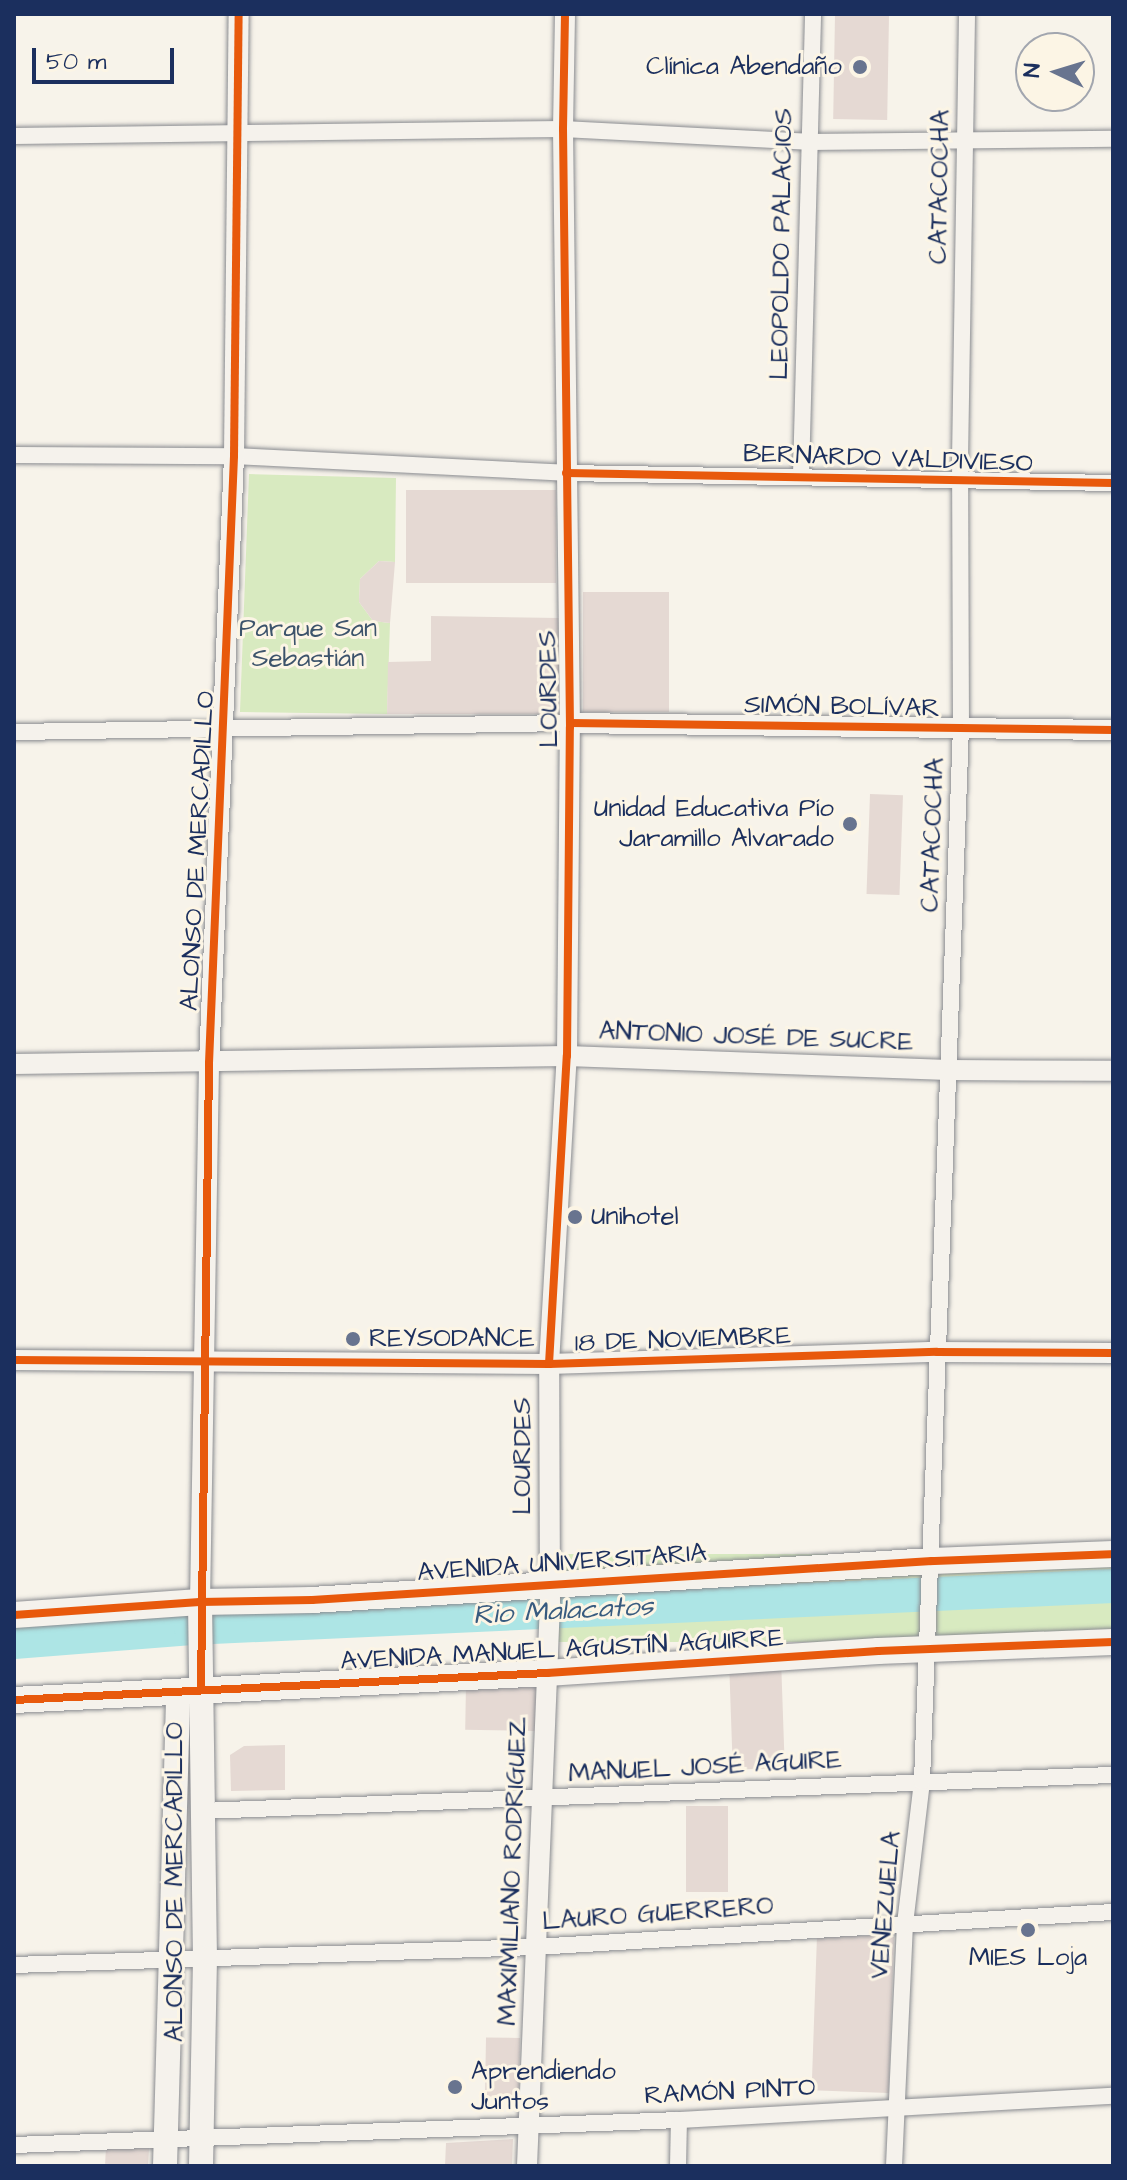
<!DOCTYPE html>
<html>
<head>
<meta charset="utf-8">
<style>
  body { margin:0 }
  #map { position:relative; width:1127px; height:2180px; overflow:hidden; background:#f7f3ea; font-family:"Architects Daughter",sans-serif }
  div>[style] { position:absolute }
  .green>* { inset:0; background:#d8eac0; transform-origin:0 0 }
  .river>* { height:34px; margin:-17px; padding:0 17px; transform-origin:17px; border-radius:17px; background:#ade5e5 }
  .building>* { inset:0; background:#e5d9d3; transform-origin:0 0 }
  .roads { filter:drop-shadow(0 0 2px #8a8c91) drop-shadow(0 0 2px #8a8c91) }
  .minor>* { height:16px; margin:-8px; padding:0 8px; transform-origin:8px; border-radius:8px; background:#f5f2ec }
  .tertiary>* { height:20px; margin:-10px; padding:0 10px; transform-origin:10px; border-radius:10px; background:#f5f2ec }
  .secondary>* { height:24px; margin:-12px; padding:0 12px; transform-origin:12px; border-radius:12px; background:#f5f2ec }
  .primary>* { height:26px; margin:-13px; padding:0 13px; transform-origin:13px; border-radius:13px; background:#f5f2ec }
  .cycleway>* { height:8px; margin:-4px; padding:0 4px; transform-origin:4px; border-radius:4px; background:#e8590c }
  .dots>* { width:22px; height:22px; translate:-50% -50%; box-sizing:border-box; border:4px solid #fcf5e5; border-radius:50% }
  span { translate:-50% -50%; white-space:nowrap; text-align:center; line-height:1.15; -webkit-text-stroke:6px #fcf5e5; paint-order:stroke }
  .poi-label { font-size:26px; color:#1b2f5e }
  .right { translate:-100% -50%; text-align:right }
  .left { translate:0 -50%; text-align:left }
  .street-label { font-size:26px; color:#1b2f5e }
  .park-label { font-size:26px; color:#3c536b }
  .water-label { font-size:28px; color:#385b7f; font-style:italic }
  .frame { position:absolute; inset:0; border:16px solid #1b2f5e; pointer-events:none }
  .north { position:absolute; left:1015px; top:32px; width:80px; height:80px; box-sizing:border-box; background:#fcf5e5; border:2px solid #a2a6af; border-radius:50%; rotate:274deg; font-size:22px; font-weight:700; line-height:32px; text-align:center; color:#1b2f5e }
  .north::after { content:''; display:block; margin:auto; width:28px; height:36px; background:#68748f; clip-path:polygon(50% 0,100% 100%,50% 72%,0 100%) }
  .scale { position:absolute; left:32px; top:48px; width:142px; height:36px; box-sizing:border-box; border:4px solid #1b2f5e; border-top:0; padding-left:10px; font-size:24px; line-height:28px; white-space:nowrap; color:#1b2f5e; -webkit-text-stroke:6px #fcf5e5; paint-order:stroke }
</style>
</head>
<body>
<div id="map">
  <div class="green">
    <i style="clip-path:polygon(249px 474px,396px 478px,395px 562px,379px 561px,360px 579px,359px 602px,373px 621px,390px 623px,387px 714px,240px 712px)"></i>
    <i style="left:1113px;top:1554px;width:88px;height:565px;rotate:90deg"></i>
  </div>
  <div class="river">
    <i style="left:14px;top:1642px;width:178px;rotate:-4.5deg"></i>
    <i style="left:191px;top:1628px;width:923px;rotate:-2.61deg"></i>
  </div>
  <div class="building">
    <i style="left:835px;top:15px;width:54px;height:104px;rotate:1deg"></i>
    <i style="left:406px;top:490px;width:150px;height:93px"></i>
    <i style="clip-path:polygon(379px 561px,395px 562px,390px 623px,373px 621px,359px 602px,360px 579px)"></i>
    <i style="left:669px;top:592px;width:120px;height:86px;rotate:90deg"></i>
    <i style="clip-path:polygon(431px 616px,559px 618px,559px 714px,387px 714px,388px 662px,431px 661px)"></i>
    <i style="left:870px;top:794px;width:33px;height:100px;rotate:2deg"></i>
    <i style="left:781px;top:1659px;width:109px;height:52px;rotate:88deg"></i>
    <i style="left:536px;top:1685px;width:46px;height:70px;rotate:91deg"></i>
    <i style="clip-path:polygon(285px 1745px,285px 1790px,231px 1791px,230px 1755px,244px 1746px)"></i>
    <i style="left:686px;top:1806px;width:42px;height:86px"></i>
    <i style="left:894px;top:1937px;width:156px;height:77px;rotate:92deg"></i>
    <i style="left:520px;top:2038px;width:59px;height:34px;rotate:91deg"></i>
    <i style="clip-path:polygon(513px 2139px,512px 2166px,445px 2166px,446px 2143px)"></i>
    <i style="left:149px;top:2148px;width:18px;height:43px;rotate:93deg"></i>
  </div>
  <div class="roads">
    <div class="minor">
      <i style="left:14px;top:136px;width:549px;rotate:-0.73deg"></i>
      <i style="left:563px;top:129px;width:245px;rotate:3deg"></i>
      <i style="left:808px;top:142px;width:305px;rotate:-0.6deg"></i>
      <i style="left:14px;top:455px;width:220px;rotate:0.3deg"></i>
      <i style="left:234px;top:456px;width:332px;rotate:2.9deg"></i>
      <i style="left:566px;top:473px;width:547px;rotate:1.05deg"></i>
      <i style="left:801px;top:475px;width:461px;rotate:-88.5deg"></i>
      <i style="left:14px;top:732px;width:556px;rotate:-0.93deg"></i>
      <i style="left:203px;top:1811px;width:911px;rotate:-2.27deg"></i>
      <i style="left:14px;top:1965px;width:521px;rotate:-1.98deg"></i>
      <i style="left:535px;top:1947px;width:579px;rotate:-3.47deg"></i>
      <i style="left:14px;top:2145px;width:665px;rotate:-2.15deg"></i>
      <i style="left:679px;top:2120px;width:435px;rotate:-3.2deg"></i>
      <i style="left:678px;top:2166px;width:46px;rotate:-88.8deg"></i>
      <i style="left:894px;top:2166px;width:242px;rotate:-87.4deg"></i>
      <i style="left:905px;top:1924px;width:144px;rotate:-83.2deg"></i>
      <i style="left:922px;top:1781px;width:1053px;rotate:-87.88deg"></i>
      <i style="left:961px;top:729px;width:268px;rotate:-90.2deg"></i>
      <i style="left:960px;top:461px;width:447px;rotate:-89.1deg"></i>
    </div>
    <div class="tertiary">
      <i style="left:570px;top:723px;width:543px;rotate:0.74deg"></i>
      <i style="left:14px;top:1064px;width:553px;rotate:-0.83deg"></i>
      <i style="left:567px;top:1056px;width:381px;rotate:2.1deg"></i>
      <i style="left:948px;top:1070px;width:165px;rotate:0.3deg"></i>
      <i style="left:14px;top:1360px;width:535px;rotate:0.43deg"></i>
      <i style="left:549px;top:1364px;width:388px;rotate:-1.8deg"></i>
      <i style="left:937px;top:1352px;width:176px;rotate:0.3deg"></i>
      <i style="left:200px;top:1602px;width:539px;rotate:-89.04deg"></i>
      <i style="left:209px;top:1063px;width:608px;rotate:-87.64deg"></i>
      <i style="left:234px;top:456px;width:442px;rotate:-89.4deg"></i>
      <i style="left:527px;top:2166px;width:563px;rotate:-87.66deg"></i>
      <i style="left:550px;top:1603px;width:239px;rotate:-90.2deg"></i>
      <i style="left:549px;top:1364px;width:309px;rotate:-86.7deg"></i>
      <i style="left:567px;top:1056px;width:329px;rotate:-89.5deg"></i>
      <i style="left:570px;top:727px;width:598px;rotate:-90.67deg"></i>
      <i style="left:563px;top:129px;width:115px;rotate:-89deg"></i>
    </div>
    <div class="secondary">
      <i style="left:200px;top:1602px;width:356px;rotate:89.2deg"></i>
      <i style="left:205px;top:1958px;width:208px;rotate:91.1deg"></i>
      <i style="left:165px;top:2166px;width:475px;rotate:-88.4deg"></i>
    </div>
    <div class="primary">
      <i style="left:14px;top:1615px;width:186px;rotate:-4deg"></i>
      <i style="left:200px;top:1602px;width:112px;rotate:-1deg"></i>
      <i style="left:312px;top:1600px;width:621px;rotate:-3.6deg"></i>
      <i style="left:932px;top:1561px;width:181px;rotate:-2.2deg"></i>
      <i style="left:14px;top:1700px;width:534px;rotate:-2.9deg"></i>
      <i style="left:547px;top:1673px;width:332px;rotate:-3.8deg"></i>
      <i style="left:878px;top:1651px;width:235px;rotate:-2.2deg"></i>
    </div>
  </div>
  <div class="cycleway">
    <i style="left:566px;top:473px;width:547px;rotate:1.05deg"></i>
    <i style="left:570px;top:723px;width:543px;rotate:0.74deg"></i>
    <i style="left:14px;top:1360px;width:535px;rotate:0.43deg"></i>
    <i style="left:549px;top:1364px;width:388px;rotate:-1.8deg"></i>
    <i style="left:937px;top:1352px;width:176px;rotate:0.3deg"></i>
    <i style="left:549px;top:1364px;width:309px;rotate:-86.7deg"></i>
    <i style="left:567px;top:1056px;width:329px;rotate:-89.5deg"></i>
    <i style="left:570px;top:727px;width:598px;rotate:-90.67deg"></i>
    <i style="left:563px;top:129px;width:115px;rotate:-89deg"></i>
    <i style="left:14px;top:1615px;width:186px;rotate:-4deg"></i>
    <i style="left:200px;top:1602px;width:112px;rotate:-1deg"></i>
    <i style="left:312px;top:1600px;width:621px;rotate:-3.6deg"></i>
    <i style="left:932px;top:1561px;width:181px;rotate:-2.2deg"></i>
    <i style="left:201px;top:1690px;width:627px;rotate:-89.27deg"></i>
    <i style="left:209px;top:1063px;width:608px;rotate:-87.64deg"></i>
    <i style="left:234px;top:456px;width:442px;rotate:-89.4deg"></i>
    <i style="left:14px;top:1700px;width:534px;rotate:-2.9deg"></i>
    <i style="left:547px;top:1673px;width:332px;rotate:-3.8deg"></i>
    <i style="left:878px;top:1651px;width:235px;rotate:-2.2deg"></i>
  </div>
  <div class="dots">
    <i style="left:860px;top:67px;background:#68748f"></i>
    <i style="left:850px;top:824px;background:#68748f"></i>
    <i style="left:575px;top:1217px;background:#68748f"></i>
    <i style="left:353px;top:1339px;background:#68748f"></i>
    <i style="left:1028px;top:1930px;background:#68748f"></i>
    <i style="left:455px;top:2087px;background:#68748f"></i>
  </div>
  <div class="poi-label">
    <span class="right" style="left:842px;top:67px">Clínica Abendaño</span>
    <span class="right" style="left:834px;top:824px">Unidad Educativa Pío<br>Jaramillo Alvarado</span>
    <span class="left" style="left:591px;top:1217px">Unihotel</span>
    <span class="left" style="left:369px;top:1339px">REYSODANCE</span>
    <span style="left:1028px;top:1958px">MIES Loja</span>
    <span class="left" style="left:471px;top:2087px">Aprendiendo<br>Juntos</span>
  </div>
  <div class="street-label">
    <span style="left:940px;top:187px;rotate:-89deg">CATACOCHA</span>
    <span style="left:782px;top:244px;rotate:-89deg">LEOPOLDO PALACIOS</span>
    <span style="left:888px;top:459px;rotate:2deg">BERNARDO VALDIVIESO</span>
    <span style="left:549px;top:689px;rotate:-91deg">LOURDES</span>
    <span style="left:842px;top:707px;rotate:1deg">SIMÓN BOLÍVAR</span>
    <span style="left:933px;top:835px;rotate:-88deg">CATACOCHA</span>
    <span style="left:198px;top:851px;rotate:-87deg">ALONSO DE MERCADILLO</span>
    <span style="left:756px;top:1037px;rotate:2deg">ANTONIO JOSÉ DE SUCRE</span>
    <span style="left:683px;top:1340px;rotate:-2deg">18 DE NOVIEMBRE</span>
    <span style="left:523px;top:1456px;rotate:-90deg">LOURDES</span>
    <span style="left:562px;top:1563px;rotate:-4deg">AVENIDA UNIVERSITARIA</span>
    <span style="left:562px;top:1650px;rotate:-3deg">AVENIDA MANUEL AGUSTÍN AGUIRRE</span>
    <span style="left:705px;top:1767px;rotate:-3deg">MANUEL JOSÉ AGUIRE</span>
    <span style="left:513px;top:1871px;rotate:-88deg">MAXIMILIANO RODRIGUEZ</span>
    <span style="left:175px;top:1882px;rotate:-90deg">ALONSO DE MERCADILLO</span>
    <span style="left:886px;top:1905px;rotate:-85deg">VENEZUELA</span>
    <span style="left:658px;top:1914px;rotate:-4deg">LAURO GUERRERO</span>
    <span style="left:730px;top:2092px;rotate:-3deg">RAMÓN PINTO</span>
  </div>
  <div class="park-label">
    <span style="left:308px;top:644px">Parque San<br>Sebastián</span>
  </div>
  <div class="water-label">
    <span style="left:563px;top:1611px;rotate:-3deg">Rio Malacatos</span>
  </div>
  <div class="frame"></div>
  <div class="north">N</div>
  <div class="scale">50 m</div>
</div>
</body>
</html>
